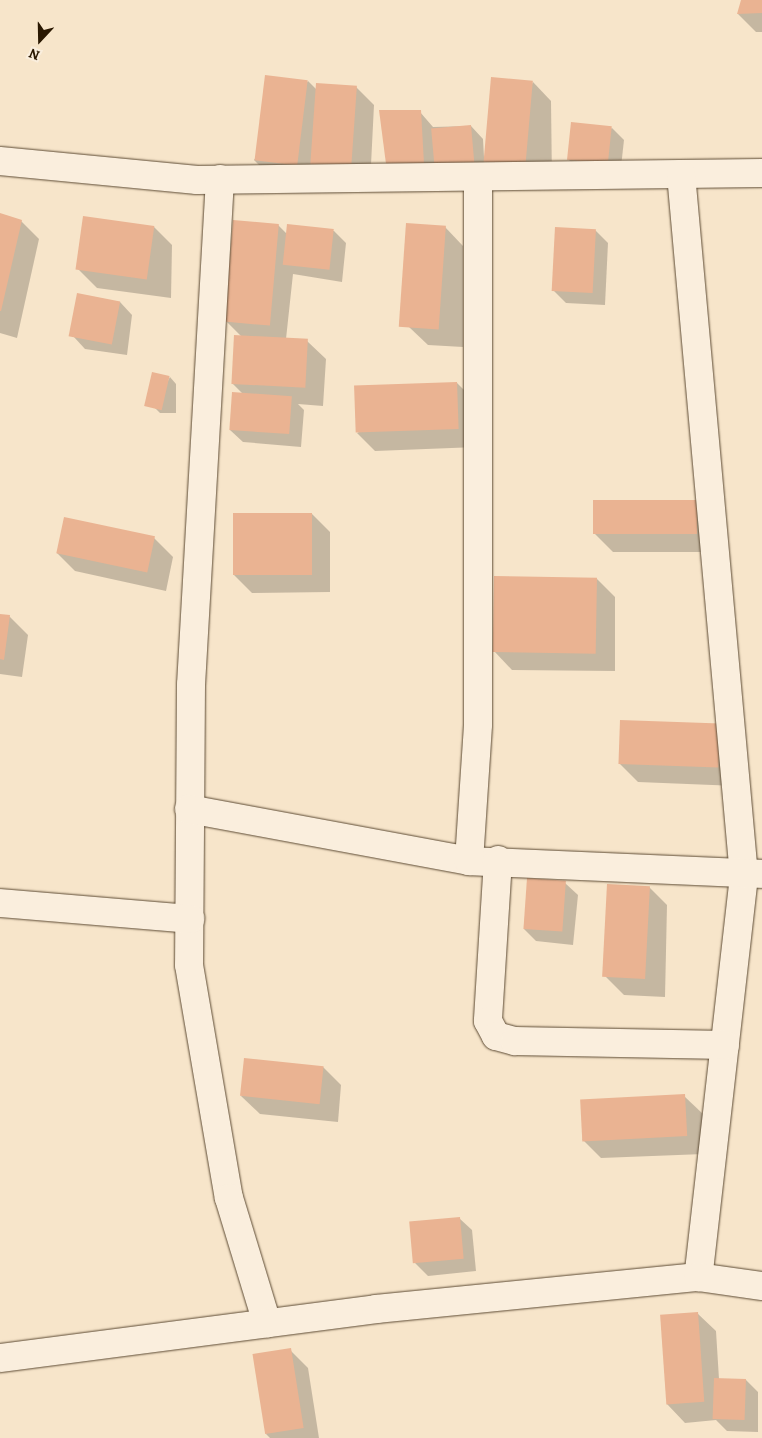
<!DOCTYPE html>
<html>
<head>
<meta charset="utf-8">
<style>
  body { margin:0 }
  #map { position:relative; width:762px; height:1438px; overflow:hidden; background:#f7e5ca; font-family:Alegreya,serif }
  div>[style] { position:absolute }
  .shadow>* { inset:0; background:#0003 }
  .building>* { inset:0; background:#eab392; transform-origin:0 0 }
  .roads { filter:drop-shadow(0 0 1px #5d4b34) drop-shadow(0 0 1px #5d4b34) }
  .street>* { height:28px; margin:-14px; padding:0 14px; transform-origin:14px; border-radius:14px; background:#faeedd }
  span { translate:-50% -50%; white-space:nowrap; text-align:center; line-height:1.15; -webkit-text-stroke:4.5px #faeedd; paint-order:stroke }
  .north { position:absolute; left:15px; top:15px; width:50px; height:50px; -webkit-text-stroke:4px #faeedd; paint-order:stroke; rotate:201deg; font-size:14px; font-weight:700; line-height:20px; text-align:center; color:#2a1802 }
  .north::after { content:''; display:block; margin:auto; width:18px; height:22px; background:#2a1802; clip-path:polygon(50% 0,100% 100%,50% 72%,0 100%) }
</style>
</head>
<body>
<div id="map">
  <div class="shadow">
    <i style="clip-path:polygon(742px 0,762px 0,762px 32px,756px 32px,738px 14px)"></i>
    <i style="clip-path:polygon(308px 81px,316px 89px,356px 87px,374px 105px,370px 185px,272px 178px,254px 160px)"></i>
    <i style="clip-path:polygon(533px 82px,551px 101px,552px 182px,514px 180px,495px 161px)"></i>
    <i style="clip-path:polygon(420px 112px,433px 127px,471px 126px,483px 139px,485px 175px,400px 176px)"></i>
    <i style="clip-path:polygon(612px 128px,624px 140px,620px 176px,582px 172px,569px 160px)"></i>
    <i style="clip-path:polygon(0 214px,21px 221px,39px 239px,17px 338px,0 333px)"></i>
    <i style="clip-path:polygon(278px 225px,287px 234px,288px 226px,334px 231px,346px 243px,342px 282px,293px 274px,286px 339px,307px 341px,326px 359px,323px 406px,298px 404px,304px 410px,301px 447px,243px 442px,230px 430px,243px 394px,232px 383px,242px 337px,227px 322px)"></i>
    <i style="clip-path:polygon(154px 227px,172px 245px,171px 298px,97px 288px,78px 269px)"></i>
    <i style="clip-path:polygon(445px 227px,463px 246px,463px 347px,428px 345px,409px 327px)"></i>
    <i style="clip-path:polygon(556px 229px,596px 231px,608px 243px,605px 305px,566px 303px,553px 290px)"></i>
    <i style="clip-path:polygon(120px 302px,132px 315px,127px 355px,85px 349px,73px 336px)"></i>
    <i style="clip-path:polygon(170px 377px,176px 384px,176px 413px,160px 413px,154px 407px)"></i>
    <i style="clip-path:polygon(457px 383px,475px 401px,477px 447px,375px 451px,357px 433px)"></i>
    <i style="clip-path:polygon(697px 501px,715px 552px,613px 552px,594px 533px)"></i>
    <i style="clip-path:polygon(312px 514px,330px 532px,330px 592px,252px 593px,234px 575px)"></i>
    <i style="clip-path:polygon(154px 538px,173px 557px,166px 591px,75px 571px,57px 553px)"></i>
    <i style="clip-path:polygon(597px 579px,615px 597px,615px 671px,512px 670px,494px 651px)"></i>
    <i style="clip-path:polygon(0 615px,9px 616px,28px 635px,22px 677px,0 674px)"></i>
    <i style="clip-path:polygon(719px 725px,737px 786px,638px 782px,619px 763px)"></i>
    <i style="clip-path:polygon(565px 883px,578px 895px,573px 945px,536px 941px,524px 929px)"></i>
    <i style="clip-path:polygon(649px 887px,667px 905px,665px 997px,624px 995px,606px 977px)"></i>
    <i style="clip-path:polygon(323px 1067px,341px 1085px,338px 1122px,260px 1114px,241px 1096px)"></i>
    <i style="clip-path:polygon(684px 1096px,703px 1114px,704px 1154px,601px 1158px,582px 1139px)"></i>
    <i style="clip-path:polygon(459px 1218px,472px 1230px,476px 1271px,428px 1276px,415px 1263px)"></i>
    <i style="clip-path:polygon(697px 1313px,716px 1331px,719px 1379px,746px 1380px,758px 1392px,758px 1432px,727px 1431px,716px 1420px,685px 1423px,667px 1404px)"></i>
    <i style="clip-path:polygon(290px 1350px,308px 1368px,319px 1438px,270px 1438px,266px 1434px)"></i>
  </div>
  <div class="building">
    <i style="clip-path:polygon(741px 0,762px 0,762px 13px,737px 14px)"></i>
    <i style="left:265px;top:75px;width:43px;height:86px;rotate:7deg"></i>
    <i style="left:491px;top:77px;width:42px;height:85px;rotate:5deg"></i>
    <i style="left:316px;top:83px;width:41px;height:82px;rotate:4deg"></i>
    <i style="clip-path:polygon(379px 110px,421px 110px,424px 164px,386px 164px)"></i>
    <i style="left:571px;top:122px;width:41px;height:38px;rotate:6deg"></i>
    <i style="left:471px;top:125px;width:38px;height:40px;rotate:85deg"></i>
    <i style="clip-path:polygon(0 213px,22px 220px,1px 311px,0 311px)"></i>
    <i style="left:83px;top:216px;width:72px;height:54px;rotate:8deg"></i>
    <i style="left:233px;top:220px;width:46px;height:102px;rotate:5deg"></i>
    <i style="left:406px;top:223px;width:40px;height:104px;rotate:4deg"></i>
    <i style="left:287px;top:224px;width:47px;height:41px;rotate:6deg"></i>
    <i style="left:555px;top:227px;width:41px;height:64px;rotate:3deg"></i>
    <i style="left:77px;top:293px;width:44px;height:44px;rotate:11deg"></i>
    <i style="left:234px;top:335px;width:74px;height:49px;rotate:3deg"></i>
    <i style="left:152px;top:372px;width:18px;height:35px;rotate:13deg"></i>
    <i style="left:457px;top:382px;width:47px;height:103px;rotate:88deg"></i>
    <i style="left:232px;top:392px;width:60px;height:38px;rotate:4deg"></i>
    <i style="left:593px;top:500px;width:104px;height:34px"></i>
    <i style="left:233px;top:513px;width:79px;height:62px"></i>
    <i style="left:64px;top:517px;width:93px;height:37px;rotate:12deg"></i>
    <i style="left:494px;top:576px;width:103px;height:76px;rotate:1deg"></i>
    <i style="clip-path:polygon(0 614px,10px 615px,4px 660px,0 659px)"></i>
    <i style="left:620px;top:720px;width:100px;height:44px;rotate:2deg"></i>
    <i style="left:527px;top:878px;width:39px;height:51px;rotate:4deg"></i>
    <i style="left:607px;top:884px;width:43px;height:93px;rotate:3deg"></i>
    <i style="left:244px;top:1058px;width:80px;height:38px;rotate:6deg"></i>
    <i style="left:685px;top:1094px;width:42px;height:105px;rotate:87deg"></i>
    <i style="left:460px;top:1217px;width:42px;height:51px;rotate:85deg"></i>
    <i style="left:698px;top:1312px;width:90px;height:38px;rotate:86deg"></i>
    <i style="left:291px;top:1348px;width:81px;height:39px;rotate:81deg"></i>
    <i style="left:714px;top:1378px;width:32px;height:41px;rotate:2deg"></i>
  </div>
  <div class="roads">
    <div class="street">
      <i style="left:0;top:161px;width:198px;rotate:5.5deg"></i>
      <i style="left:197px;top:180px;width:565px;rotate:-0.71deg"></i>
      <i style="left:681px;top:174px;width:705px;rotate:84.87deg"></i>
      <i style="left:744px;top:876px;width:404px;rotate:96.5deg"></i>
      <i style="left:220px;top:179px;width:507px;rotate:93.28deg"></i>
      <i style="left:191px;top:685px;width:280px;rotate:90.4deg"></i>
      <i style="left:189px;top:965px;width:236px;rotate:80.3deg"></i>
      <i style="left:229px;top:1198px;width:131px;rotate:73.1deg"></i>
      <i style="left:189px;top:809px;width:285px;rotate:10.5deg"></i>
      <i style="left:469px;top:861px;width:293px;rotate:2.5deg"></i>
      <i style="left:498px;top:860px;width:161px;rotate:93.6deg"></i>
      <i style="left:488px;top:1021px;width:17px;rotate:62deg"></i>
      <i style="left:496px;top:1036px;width:20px;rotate:15deg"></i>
      <i style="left:515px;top:1041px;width:210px;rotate:1.1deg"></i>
      <i style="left:469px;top:861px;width:137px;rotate:-86.2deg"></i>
      <i style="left:478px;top:724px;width:546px;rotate:-90deg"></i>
      <i style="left:0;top:903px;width:191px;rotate:4.8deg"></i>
      <i style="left:0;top:1358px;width:379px;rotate:-7.4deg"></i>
      <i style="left:376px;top:1309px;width:324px;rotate:-5.7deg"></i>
      <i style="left:698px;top:1277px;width:65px;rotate:8deg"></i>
    </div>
  </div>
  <div class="north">N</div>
</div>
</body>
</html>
